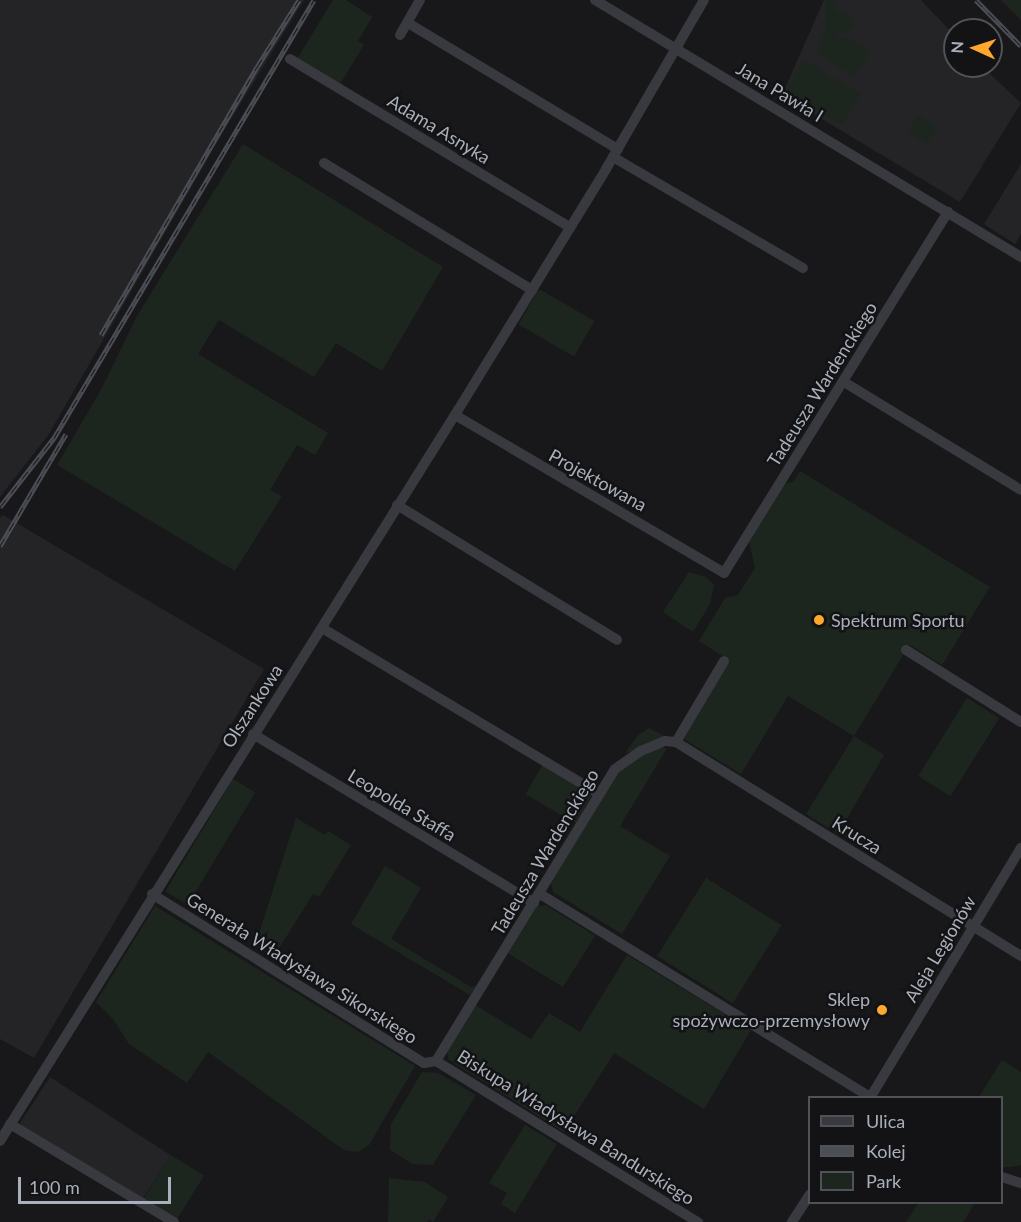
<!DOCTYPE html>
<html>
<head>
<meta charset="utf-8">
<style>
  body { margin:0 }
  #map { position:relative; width:1021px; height:1222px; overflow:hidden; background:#18181a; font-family:Lato,sans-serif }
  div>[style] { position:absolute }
  .built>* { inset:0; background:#242427; transform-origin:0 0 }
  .green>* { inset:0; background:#1d261e; transform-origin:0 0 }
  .round { border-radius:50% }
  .minor>* { height:10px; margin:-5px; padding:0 5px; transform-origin:5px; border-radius:5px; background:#383a40 }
  .rail>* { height:5px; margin-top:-2.5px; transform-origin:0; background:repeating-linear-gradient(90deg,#131315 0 9px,#4b4e55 0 18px); box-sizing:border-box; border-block:2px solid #4b4e55 }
  .dots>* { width:16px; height:16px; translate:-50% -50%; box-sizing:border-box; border:3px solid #131315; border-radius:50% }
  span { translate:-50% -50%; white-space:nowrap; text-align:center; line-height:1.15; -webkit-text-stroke:5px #131315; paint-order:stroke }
  .street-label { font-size:18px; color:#a9b0bb }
  .poi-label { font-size:18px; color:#a9b0bb }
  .left { translate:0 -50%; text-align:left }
  .right { translate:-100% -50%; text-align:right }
  .legend { position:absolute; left:808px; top:1096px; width:195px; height:108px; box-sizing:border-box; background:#131315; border:2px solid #4f5257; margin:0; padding:8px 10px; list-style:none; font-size:18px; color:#a9b0bb }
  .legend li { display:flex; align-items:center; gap:12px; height:30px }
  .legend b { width:30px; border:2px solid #4f5257 }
  .north { position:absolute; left:943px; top:18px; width:60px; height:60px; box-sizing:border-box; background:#131315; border:2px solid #4f5257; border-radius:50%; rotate:273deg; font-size:16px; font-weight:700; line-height:24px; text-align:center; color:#a9b0bb }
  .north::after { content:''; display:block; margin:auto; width:21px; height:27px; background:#ffa82b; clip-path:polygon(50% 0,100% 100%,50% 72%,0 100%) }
  .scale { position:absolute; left:18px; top:1177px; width:153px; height:27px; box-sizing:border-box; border:3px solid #a9b0bb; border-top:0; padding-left:8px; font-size:18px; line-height:21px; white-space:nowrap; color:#a9b0bb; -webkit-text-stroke:4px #131315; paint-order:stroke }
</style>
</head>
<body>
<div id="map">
  <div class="built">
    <i style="clip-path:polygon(0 0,304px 0,223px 132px,49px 434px,0 497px)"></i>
    <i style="clip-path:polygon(824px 0,921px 0,955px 36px,955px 66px,982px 66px,1021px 103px,960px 202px,782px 95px)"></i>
    <i style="clip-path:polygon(1021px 164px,1021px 234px,1015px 244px,984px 224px)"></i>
    <i style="clip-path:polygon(3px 515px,264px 669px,34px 1058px,0 1039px,0 518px)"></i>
    <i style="left:50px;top:1077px;width:144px;height:57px;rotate:33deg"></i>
  </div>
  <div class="green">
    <i style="clip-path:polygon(333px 0,346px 0,372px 17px,358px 41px,364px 45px,340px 84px,297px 59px)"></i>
    <i style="left:826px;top:0;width:10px;height:46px"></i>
    <i style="clip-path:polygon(1001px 0,1021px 0,1021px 20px)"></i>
    <i class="round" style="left:831px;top:11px;width:22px;height:22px"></i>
    <i style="clip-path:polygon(825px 32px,851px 40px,871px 51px,853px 76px,816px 53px)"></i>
    <i style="left:804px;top:60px;width:66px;height:36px;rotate:31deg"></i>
    <i style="left:918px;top:115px;width:23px;height:20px;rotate:31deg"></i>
    <i style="clip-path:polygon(243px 144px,443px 267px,382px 371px,336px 343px,314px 377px,219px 320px,198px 354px,328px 433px,315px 455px,297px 445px,270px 490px,282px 496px,235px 571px,57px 465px,102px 388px,137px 316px)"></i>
    <i style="left:539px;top:289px;width:64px;height:41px;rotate:30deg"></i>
    <i style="clip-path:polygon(800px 471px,990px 587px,942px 665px,910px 645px,906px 650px,854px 736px,884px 755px,838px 834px,806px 814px,854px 736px,788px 696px,741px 774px,684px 739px,729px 660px,699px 641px,725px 598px,738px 595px,755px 568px,749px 542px,785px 484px,794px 481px)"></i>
    <i style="clip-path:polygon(689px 572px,706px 577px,714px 585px,710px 604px,693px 632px,663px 612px)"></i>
    <i style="left:967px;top:698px;width:38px;height:92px;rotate:32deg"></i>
    <i style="clip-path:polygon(649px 728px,664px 736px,625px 754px,637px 736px)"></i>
    <i style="clip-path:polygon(657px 748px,667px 748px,620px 826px,670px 856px,622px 934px,553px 892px,551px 882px,622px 766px)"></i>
    <i style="left:543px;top:764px;width:58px;height:35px;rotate:30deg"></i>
    <i style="left:233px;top:779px;width:26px;height:131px;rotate:31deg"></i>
    <i style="clip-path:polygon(296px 818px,325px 835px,328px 831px,351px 845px,319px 897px,313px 894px,273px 958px,255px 946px)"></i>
    <i style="clip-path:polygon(385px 866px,421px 888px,391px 939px,471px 987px,476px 986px,470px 995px,351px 924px)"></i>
    <i style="left:706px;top:878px;width:89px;height:92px;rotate:32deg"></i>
    <i style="clip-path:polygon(546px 905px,595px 936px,563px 987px,507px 953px,535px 907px)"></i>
    <i style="clip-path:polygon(155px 906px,415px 1066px,369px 1145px,358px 1152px,344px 1150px,208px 1052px,187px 1083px,129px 1044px,113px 1019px,96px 1002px)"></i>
    <i style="clip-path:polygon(627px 955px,751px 1030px,704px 1109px,614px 1053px,564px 1132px,449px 1060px,447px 1052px,475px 1005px,531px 1039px,549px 1013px,580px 1032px)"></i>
    <i style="clip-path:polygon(1002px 1060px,1021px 1072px,1021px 1165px,1011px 1167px,1002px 1167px,1002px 1098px,979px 1097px)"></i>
    <i style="clip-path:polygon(422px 1072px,438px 1073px,476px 1095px,433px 1165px,413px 1164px,390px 1150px,391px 1124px)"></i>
    <i style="clip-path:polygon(525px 1125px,557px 1144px,515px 1213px,501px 1204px,507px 1193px,489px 1183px)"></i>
    <i style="left:171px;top:1155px;width:39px;height:52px;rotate:32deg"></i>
    <i style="clip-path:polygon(389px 1178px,425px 1182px,448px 1197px,433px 1222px,429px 1219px,427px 1222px,388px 1222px)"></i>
    <i style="clip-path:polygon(919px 1202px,975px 1202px,975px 1203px,963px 1222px,906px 1222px)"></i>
  </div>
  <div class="minor">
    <i style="left:595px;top:0;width:498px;rotate:31.1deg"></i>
    <i style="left:408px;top:23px;width:245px;rotate:31deg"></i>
    <i style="left:400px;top:35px;width:40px;rotate:-60.3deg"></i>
    <i style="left:290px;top:59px;width:327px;rotate:31deg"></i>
    <i style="left:613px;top:157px;width:220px;rotate:30.3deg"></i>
    <i style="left:324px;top:163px;width:244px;rotate:31.4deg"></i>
    <i style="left:844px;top:382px;width:207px;rotate:31.4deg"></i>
    <i style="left:455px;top:415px;width:312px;rotate:30.4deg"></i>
    <i style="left:724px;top:573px;width:425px;rotate:-58.2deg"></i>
    <i style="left:397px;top:505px;width:258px;rotate:31.5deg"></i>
    <i style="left:322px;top:628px;width:323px;rotate:30.9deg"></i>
    <i style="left:906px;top:650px;width:136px;rotate:32.1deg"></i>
    <i style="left:253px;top:734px;width:328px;rotate:31deg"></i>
    <i style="left:676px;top:742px;width:406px;rotate:31.8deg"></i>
    <i style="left:152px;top:894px;width:320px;rotate:31.9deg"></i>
    <i style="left:424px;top:1063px;width:12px;rotate:-9deg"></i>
    <i style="left:540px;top:894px;width:390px;rotate:31.6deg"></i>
    <i style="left:436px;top:1061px;width:342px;rotate:-58.5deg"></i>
    <i style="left:615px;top:769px;width:32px;rotate:-35deg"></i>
    <i style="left:641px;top:751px;width:26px;rotate:-23deg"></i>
    <i style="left:665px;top:741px;width:11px;rotate:5deg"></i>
    <i style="left:676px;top:742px;width:94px;rotate:-59.3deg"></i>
    <i style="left:436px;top:1061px;width:308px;rotate:31.6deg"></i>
    <i style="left:870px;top:1098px;width:292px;rotate:-58.9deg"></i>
    <i style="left:10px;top:1124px;width:191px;rotate:30.9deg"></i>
    <i style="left:0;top:1141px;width:863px;rotate:-57.93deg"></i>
    <i style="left:458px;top:410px;width:283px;rotate:-58.4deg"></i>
    <i style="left:606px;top:169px;width:195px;rotate:-59.9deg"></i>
    <i style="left:1002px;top:1177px;width:20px;rotate:18deg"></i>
    <i style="left:792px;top:1222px;width:33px;rotate:-57deg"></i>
  </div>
  <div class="rail">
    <i style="left:976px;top:0;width:64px;rotate:45.6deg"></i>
    <i style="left:101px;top:335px;width:310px;rotate:-59.8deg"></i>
    <i style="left:257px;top:67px;width:79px;rotate:-57.9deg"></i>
    <i style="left:0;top:507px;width:88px;rotate:-52deg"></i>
    <i style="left:54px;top:438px;width:509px;rotate:-59.31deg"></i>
    <i style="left:0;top:546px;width:130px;rotate:-59.5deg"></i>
  </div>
  <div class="dots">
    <i style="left:819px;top:620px;background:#ffa82b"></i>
    <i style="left:882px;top:1010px;background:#ffa82b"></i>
  </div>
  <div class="street-label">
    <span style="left:780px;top:92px;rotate:31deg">Jana Pawła I</span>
    <span style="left:439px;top:129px;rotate:31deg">Adama Asnyka</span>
    <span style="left:822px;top:384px;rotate:-58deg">Tadeusza Wardenckiego</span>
    <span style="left:598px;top:480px;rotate:29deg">Projektowana</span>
    <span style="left:252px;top:706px;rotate:-57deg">Olszankowa</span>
    <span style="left:402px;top:805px;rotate:31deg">Leopolda Staffa</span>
    <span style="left:857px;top:835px;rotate:32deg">Krucza</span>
    <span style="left:545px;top:852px;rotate:-59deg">Tadeusza Wardenckiego</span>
    <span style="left:940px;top:949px;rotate:-59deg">Aleja Legionów</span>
    <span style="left:302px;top:968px;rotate:32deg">Generała Władysława Sikorskiego</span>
    <span style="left:576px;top:1127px;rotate:32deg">Biskupa Władysława Bandurskiego</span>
  </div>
  <div class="poi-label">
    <span class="left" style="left:831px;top:620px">Spektrum Sportu</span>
    <span class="right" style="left:870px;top:1010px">Sklep<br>spożywczo-przemysłowy</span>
  </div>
  <ul class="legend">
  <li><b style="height:8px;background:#383a40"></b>Ulica</li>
  <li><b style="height:8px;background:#4b4e55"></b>Kolej</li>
  <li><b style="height:16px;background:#1d261e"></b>Park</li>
  </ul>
  <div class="north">N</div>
  <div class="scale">100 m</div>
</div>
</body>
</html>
